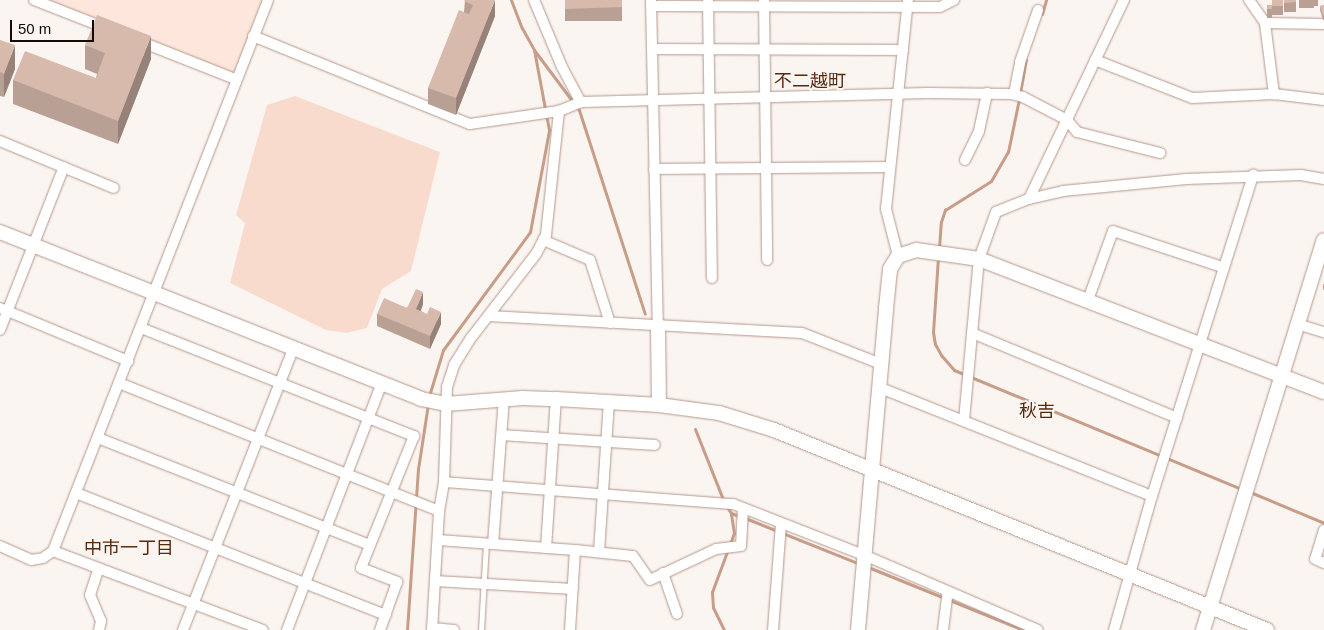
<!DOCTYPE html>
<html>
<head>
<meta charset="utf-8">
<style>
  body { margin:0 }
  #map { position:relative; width:1324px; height:630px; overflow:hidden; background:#fbf5f2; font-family:Arial,"Noto Sans JP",sans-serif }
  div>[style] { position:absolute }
  .built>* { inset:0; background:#fde6db }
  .green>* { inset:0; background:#f9dbcd }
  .stream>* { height:3px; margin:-1.5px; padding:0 1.5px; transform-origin:1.5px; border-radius:1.5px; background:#c79d88 }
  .roads { filter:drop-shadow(0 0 1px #b4988a) drop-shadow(0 0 1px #b4988a) }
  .lane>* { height:5px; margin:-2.5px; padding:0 2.5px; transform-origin:2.5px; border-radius:2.5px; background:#fff }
  .street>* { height:10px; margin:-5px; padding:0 5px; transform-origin:5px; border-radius:5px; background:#fff }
  .secondary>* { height:14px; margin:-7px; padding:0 7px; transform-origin:7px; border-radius:7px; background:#fff }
  .wall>* { inset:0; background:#b9a094; transform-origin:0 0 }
  .shaded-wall>* { inset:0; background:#968278 }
  .building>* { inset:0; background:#d7baac }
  span { translate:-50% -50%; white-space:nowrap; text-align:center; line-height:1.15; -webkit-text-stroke:4px #fbf5f2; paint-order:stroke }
  .neighbourhood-label { font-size:18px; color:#58290d }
  .scale { position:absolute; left:10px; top:20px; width:84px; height:22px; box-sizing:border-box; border:2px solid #140a06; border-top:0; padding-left:6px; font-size:15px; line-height:18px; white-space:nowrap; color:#140a06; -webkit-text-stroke:4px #fbf5f2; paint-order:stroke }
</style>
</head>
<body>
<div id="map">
  <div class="built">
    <i style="clip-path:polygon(34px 0,268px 0,235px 79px)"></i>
  </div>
  <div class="green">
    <i style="clip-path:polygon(295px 96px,440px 152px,411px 271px,382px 289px,367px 328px,346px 333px,326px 330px,230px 283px,245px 223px,236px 215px,267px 105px)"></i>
  </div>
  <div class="stream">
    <i style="left:511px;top:0;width:30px;rotate:69deg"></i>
    <i style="left:522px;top:28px;width:25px;rotate:61deg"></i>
    <i style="left:534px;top:50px;width:75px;rotate:53.1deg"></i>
    <i style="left:579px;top:110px;width:214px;rotate:72.1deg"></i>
    <i style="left:1042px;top:14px;width:15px;rotate:-74deg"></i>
    <i style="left:1020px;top:93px;width:34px;rotate:-80deg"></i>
    <i style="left:939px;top:248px;width:26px;rotate:-86deg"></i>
    <i style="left:941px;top:222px;width:13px;rotate:-72deg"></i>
    <i style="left:945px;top:210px;width:54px;rotate:-32.2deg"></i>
    <i style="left:991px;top:181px;width:34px;rotate:-60deg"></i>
    <i style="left:1008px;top:152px;width:54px;rotate:-78.3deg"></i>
    <i style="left:938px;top:257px;width:75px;rotate:93.8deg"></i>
    <i style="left:933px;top:332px;width:12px;rotate:81deg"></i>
    <i style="left:935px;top:344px;width:13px;rotate:61deg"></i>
    <i style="left:941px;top:355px;width:20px;rotate:49deg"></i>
    <i style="left:954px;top:370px;width:312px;rotate:22.5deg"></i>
    <i style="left:1324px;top:285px;width:3px;rotate:90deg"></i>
    <i style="left:429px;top:396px;width:48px;rotate:-73.1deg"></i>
    <i style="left:443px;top:350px;width:147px;rotate:-53.6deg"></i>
    <i style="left:530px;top:232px;width:104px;rotate:-79.4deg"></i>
    <i style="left:549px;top:130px;width:81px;rotate:-100.6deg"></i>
    <i style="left:695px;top:429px;width:79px;rotate:68.3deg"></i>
    <i style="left:1250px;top:492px;width:80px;rotate:22.7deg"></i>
    <i style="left:727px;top:507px;width:7px;rotate:56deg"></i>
    <i style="left:731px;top:513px;width:9px;rotate:21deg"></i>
    <i style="left:745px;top:518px;width:124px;rotate:21.8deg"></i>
    <i style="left:868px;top:567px;width:167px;rotate:22.1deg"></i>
    <i style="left:407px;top:630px;width:161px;rotate:-86.1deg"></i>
    <i style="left:418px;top:469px;width:66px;rotate:-81.3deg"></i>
    <i style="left:724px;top:630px;width:25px;rotate:-116deg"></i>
    <i style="left:713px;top:607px;width:15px;rotate:-94deg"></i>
    <i style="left:712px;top:592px;width:63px;rotate:-69.6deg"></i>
    <i style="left:734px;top:533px;width:20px;rotate:-99deg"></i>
  </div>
  <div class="roads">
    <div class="lane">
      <i style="left:481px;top:630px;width:86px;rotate:-86.7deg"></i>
    </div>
    <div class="street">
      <i style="left:34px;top:0;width:77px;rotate:21.3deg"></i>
      <i style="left:534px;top:0;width:73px;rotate:67.3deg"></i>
      <i style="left:562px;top:67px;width:40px;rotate:62deg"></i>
      <i style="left:651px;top:0;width:325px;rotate:88.8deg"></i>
      <i style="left:1249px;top:0;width:28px;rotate:55deg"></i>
      <i style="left:1265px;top:23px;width:72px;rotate:82.8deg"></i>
      <i style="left:708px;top:1px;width:277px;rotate:89.2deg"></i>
      <i style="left:764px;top:1px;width:259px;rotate:89.3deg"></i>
      <i style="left:651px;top:6px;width:289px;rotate:0.2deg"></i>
      <i style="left:940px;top:7px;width:16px;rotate:-27deg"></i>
      <i style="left:1265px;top:23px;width:59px;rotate:1deg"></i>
      <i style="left:253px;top:36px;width:234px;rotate:22.1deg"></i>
      <i style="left:470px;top:124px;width:90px;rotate:-8.3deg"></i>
      <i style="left:559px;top:111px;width:24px;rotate:-22deg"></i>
      <i style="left:581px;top:102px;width:347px;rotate:-1.5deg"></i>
      <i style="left:928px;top:93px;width:83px;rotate:0.7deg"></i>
      <i style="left:1011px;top:94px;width:12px;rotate:14deg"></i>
      <i style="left:1023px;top:97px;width:50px;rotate:27.6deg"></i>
      <i style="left:1067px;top:120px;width:16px;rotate:50deg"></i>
      <i style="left:1077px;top:132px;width:86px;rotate:14.2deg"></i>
      <i style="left:139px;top:41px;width:103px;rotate:21.6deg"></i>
      <i style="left:652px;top:49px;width:251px;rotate:0.2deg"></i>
      <i style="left:1095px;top:60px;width:104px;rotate:21.4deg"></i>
      <i style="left:1192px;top:98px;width:82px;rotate:-2.8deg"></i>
      <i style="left:1274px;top:94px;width:50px;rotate:6.8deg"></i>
      <i style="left:1014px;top:94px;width:33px;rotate:-79deg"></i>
      <i style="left:1020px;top:62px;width:55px;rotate:-70.9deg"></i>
      <i style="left:0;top:141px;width:123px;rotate:22.4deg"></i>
      <i style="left:965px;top:160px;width:32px;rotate:-64deg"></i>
      <i style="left:979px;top:131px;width:39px;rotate:-78deg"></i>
      <i style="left:654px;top:169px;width:236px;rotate:-0.5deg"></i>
      <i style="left:1029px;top:199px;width:221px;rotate:-64.5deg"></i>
      <i style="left:543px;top:240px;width:51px;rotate:23.1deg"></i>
      <i style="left:590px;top:260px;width:66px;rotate:72.4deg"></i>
      <i style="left:898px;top:256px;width:49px;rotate:-104.3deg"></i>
      <i style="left:886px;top:209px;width:210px;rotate:-84deg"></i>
      <i style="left:1088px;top:300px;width:73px;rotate:-70.1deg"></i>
      <i style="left:1113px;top:231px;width:115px;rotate:18.3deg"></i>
      <i style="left:0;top:308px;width:139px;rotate:22.5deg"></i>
      <i style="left:489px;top:316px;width:313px;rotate:3.1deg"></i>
      <i style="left:802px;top:333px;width:85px;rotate:21.4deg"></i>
      <i style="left:1297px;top:324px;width:28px;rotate:17deg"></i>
      <i style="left:141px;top:328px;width:294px;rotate:21.6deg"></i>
      <i style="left:414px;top:436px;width:142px;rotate:111.9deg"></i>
      <i style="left:361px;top:568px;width:39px;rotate:21deg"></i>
      <i style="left:397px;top:582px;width:51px;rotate:109.5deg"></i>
      <i style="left:0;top:330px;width:175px;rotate:-68.6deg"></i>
      <i style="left:972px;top:333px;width:222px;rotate:22.5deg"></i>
      <i style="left:119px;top:383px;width:345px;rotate:21.8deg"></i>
      <i style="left:878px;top:387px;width:295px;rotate:21.7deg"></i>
      <i style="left:964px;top:420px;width:162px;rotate:-84.7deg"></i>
      <i style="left:979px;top:259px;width:50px;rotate:-70.1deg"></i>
      <i style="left:996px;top:212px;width:35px;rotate:-22deg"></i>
      <i style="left:1029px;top:199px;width:35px;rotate:-13deg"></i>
      <i style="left:1063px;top:191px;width:124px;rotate:-5.6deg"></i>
      <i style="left:1186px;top:179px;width:115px;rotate:-2deg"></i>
      <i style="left:1301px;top:175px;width:23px;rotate:10deg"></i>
      <i style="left:502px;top:435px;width:153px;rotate:3.7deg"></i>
      <i style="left:98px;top:438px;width:291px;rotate:21.5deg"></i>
      <i style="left:444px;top:482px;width:290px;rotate:4.4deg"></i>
      <i style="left:733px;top:504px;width:141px;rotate:21.3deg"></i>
      <i style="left:864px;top:555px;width:189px;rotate:23.3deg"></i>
      <i style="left:76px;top:493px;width:333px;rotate:21.5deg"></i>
      <i style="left:1324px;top:530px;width:30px;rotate:107deg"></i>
      <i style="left:1315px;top:559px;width:10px;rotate:24deg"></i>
      <i style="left:438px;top:540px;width:137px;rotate:4.2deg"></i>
      <i style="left:575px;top:550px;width:58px;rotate:5.9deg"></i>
      <i style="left:633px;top:556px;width:29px;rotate:55deg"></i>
      <i style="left:650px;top:580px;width:73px;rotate:-25.2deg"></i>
      <i style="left:716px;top:549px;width:25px;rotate:-7deg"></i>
      <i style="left:741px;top:546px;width:37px;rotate:-87deg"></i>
      <i style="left:493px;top:544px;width:145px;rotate:-85.7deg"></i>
      <i style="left:0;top:546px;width:34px;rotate:24deg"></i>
      <i style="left:31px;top:560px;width:12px;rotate:-9deg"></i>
      <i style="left:43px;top:558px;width:12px;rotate:-35deg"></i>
      <i style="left:53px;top:551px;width:591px;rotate:-68.68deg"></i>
      <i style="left:546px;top:548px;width:149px;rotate:-86.2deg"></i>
      <i style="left:53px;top:551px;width:224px;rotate:20.6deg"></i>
      <i style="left:599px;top:552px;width:150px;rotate:-86.2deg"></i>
      <i style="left:663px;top:573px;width:43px;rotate:71.1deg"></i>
      <i style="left:435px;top:581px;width:138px;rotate:3.3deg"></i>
      <i style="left:432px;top:628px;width:22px;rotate:5deg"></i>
      <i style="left:99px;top:630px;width:9px;rotate:-77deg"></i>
      <i style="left:101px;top:621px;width:28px;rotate:-113deg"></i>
      <i style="left:90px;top:595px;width:28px;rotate:-72deg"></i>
      <i style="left:183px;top:630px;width:302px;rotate:-68.6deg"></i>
      <i style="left:287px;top:630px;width:265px;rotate:-69deg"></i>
      <i style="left:432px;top:630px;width:119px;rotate:-86.6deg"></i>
      <i style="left:439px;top:511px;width:29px;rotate:-80deg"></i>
      <i style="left:444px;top:482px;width:95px;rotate:-88.2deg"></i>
      <i style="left:447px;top:387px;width:23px;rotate:-72deg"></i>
      <i style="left:454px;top:365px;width:32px;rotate:-58deg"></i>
      <i style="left:471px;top:338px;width:106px;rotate:-52.3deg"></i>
      <i style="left:536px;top:254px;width:21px;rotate:-62deg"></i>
      <i style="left:546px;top:235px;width:125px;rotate:-84deg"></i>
      <i style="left:570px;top:630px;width:80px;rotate:-86.4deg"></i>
      <i style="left:773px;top:630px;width:106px;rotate:-85.7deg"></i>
      <i style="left:943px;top:630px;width:38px;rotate:-83deg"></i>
      <i style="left:1114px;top:630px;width:139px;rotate:-74.2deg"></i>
      <i style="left:1152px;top:496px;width:337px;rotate:-72.5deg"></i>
    </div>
    <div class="secondary">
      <i style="left:0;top:232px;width:453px;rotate:21.6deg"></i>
      <i style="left:421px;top:399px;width:25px;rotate:11deg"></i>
      <i style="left:446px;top:404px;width:77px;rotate:-4.5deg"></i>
      <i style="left:523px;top:398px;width:33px;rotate:2deg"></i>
      <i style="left:556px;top:399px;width:103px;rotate:3.3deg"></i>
      <i style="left:659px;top:405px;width:61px;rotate:7.6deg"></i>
      <i style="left:719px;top:413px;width:58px;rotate:17.2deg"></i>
      <i style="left:774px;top:430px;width:532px;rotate:22.08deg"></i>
      <i style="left:658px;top:325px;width:80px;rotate:89.3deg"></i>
      <i style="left:858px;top:630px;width:323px;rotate:-85deg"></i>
      <i style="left:886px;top:308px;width:39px;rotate:-84deg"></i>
      <i style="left:890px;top:269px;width:15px;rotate:-58deg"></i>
      <i style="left:898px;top:256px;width:19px;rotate:-18deg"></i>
      <i style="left:916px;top:250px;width:64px;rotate:8.1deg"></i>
      <i style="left:979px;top:259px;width:370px;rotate:21.1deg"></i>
      <i style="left:1203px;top:630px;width:408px;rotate:-72.8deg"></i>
    </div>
  </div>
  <div class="wall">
    <i style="clip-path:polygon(465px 0,495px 16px,456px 115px,428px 104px,428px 88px,464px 12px)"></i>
    <i style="left:565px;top:0;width:57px;height:21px"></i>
    <i style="clip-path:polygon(1283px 0,1283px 15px,1272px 15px,1272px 18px,1267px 18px,1267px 5px,1272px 5px)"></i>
    <i style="left:1284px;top:0;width:12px;height:12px"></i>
    <i style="clip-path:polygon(1299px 0,1318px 0,1318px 6px,1314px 6px,1314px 8px,1299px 8px)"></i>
    <i style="clip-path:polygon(1324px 5px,1324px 20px,1323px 20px,1320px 10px,1320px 6px)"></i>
    <i style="clip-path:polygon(0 40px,15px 69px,4px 97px,0 96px)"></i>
    <i style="clip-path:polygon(85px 45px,151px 59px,118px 144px,13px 104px,13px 80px,96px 78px,97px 74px,85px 69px)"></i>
    <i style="clip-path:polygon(423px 304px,421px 311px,441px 324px,430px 349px,377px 326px,377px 314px)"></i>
  </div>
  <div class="shaded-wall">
    <i style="clip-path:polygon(495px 0,495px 16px,456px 115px,456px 98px)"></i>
    <i style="clip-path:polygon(151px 36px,151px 59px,118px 144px,118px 121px)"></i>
    <i style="clip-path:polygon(15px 45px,15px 69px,4px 97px,4px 74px)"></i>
    <i style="clip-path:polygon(423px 292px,423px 304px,416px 322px,416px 309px)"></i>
    <i style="clip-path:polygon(441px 312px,441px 324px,430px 349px,430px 336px)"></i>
  </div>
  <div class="building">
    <i style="clip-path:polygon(465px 0,495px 0,456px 98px,428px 88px,459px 10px,469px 14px,473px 5px,464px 1px)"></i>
    <i style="clip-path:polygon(565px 0,622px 0,622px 7px,565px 9px)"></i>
    <i style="clip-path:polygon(1272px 0,1283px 0,1283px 6px,1272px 6px,1272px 9px,1267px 9px,1267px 5px,1272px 5px)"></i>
    <i style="clip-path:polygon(1284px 0,1296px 0,1296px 2px,1284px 3px)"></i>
    <i style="clip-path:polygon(1324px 5px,1324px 15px,1323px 16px,1320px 6px)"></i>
    <i style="clip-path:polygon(97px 15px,151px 36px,118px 121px,13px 80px,25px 51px,96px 78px,105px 53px,85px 45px)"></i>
    <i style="clip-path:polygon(0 40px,15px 45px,4px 74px,0 72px)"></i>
    <i style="clip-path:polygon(416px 289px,423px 292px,416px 309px,427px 314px,430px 307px,441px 312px,430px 336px,377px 314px,384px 298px,407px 308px)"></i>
  </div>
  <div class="neighbourhood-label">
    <span style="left:810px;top:81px">不二越町</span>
    <span style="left:1037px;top:411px">秋吉</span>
    <span style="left:129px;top:548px">中市一丁目</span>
  </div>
  <div class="scale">50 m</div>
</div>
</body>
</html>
